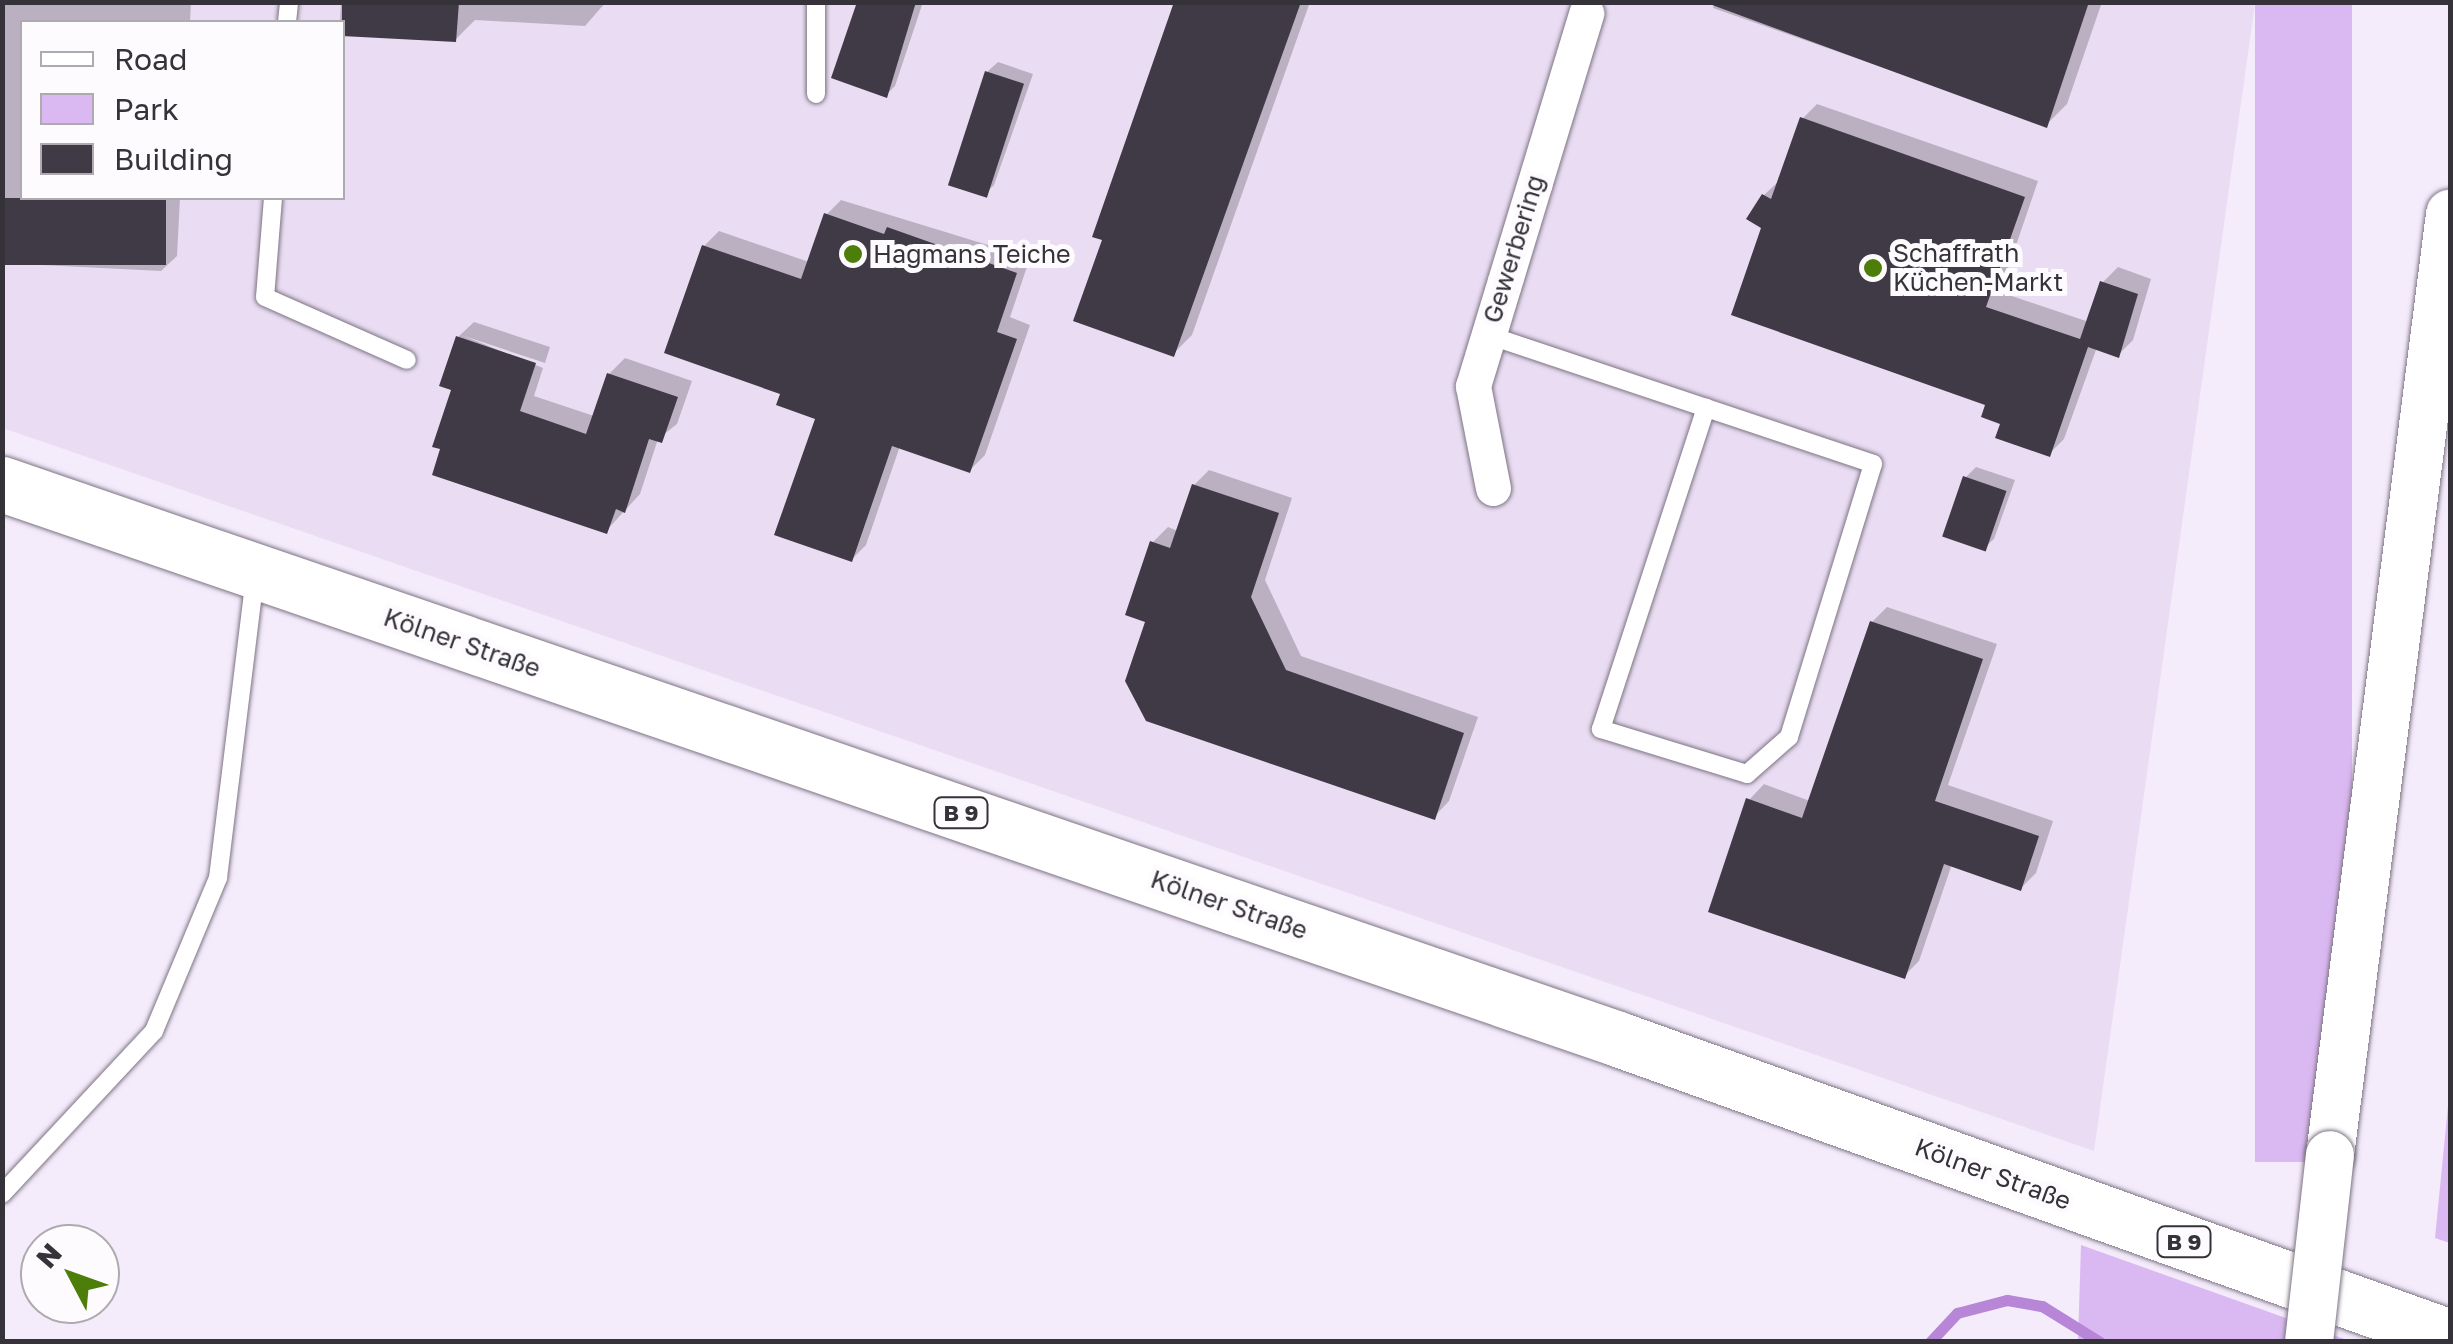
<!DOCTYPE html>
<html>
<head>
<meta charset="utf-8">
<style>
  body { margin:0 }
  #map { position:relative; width:2453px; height:1344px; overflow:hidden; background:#f4ebfb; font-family:"Golos Text",sans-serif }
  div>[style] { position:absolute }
  .built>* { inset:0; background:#eaddf3 }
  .green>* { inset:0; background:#dab8f1; transform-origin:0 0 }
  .shadow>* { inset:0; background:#0003 }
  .stream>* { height:11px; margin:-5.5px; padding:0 5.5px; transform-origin:5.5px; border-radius:5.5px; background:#b786d7 }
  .building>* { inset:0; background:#403946; transform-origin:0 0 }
  .roads { filter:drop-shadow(0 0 2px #7d7483) drop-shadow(0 0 2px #7d7483) }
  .service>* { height:18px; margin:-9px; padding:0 9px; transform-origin:9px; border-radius:9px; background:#fff }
  .minor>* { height:35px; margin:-17.5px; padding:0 17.5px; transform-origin:17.5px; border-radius:17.5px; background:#fff }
  .secondary>* { height:48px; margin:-24px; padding:0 24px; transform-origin:24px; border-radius:24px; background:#fff }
  .primary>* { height:55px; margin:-27.5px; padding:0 27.5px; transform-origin:27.5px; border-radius:27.5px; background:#fff }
  .bridges { filter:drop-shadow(0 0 2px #7d7483) drop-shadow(0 0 2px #7d7483) }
  .secondary-bridge>* { height:48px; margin:-24px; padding:0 24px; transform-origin:24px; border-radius:24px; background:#fff }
  .dots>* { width:28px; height:28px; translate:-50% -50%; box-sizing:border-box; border:5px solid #fdfbfe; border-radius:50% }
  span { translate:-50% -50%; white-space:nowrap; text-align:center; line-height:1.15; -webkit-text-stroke:10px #fdfbfe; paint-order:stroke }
  .shield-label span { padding:2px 8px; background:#fdfbfe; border:2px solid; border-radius:8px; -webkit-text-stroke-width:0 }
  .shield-label { font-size:22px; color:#363239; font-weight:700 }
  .street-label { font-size:25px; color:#363239 }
  .poi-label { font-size:25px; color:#363239 }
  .left { translate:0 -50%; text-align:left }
  .frame { position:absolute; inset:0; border:5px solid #363239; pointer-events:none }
  .legend { position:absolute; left:20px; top:20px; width:325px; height:180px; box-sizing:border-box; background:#fdfbfe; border:2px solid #adabaf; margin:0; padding:12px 18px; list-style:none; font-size:30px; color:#363239 }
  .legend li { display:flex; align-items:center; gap:20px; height:50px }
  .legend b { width:50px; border:2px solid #adabaf }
  .north { position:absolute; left:20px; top:1224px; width:100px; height:100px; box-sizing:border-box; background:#fdfbfe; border:2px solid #adabaf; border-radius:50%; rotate:311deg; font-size:28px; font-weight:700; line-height:40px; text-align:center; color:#363239 }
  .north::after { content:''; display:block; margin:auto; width:35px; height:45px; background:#4d7e0a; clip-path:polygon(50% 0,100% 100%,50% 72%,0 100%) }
</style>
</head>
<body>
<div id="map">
  <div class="built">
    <i style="clip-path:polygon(evenodd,3px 3px,2255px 3px,2094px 1151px,3px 428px,3px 3px,22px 22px,342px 22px,342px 198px,22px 198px,22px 22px)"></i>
  </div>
  <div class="green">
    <i style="left:2255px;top:3px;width:97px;height:1159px"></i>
    <i style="clip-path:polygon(2450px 1086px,2450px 1243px,2435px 1238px)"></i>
    <i style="clip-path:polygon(2081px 1245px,2350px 1341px,2078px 1342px)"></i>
  </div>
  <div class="shadow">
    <i style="clip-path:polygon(2px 2px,191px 2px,190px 22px,22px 22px,22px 198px,180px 198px,177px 256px,161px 271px,2px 263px)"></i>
    <i style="clip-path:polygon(341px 2px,606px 2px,585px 26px,475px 20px,455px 40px,340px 22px)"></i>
    <i style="clip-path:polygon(860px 2px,923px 2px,895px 86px,886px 95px)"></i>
    <i style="clip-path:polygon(1174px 2px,1310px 2px,1192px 335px,1173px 354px,1105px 239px)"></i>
    <i style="clip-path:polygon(1715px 2px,2102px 2px,2067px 104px,2046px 125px,1713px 8px)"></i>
    <i style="clip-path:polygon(998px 62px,1033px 74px,994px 185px,984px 195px,987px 72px)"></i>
    <i style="clip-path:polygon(1817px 104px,2038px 181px,2000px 292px,2089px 322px,2103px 282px,2118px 267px,2151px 279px,2133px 340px,2118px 355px,2097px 347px,2064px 439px,2049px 454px,1764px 227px,1764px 195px,1779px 181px,1802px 119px)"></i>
    <i style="clip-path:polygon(841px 200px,1030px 258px,1010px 317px,1030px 325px,985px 455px,970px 470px,900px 446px,866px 545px,851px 560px,818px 417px,783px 392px,704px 246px,719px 231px,809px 262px,826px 215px)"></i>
    <i style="clip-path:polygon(474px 322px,550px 347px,545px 363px,464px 336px,543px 368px,534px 396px,594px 416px,609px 374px,625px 358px,692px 381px,677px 424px,658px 439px,640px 494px,606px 531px,454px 389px,458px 337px)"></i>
    <i style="clip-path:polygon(1976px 467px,2015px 480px,1994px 539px,1983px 549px,1966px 477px)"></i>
    <i style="clip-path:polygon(1209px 470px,1292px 498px,1265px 580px,1301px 656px,1478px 717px,1449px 801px,1434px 817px,1148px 620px,1152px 543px,1168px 527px,1178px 531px,1194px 485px)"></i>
    <i style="clip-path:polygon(1887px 607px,1997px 644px,1948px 785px,2053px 821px,2036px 873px,2021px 888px,1952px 864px,1919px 961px,1904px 976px,1749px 800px,1764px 784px,1810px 801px,1872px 622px)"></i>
  </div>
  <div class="stream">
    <i style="left:1930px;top:1342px;width:40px;rotate:-47deg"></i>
    <i style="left:1957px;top:1313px;width:52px;rotate:-14.6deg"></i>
    <i style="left:2007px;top:1300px;width:36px;rotate:10deg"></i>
    <i style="left:2042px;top:1306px;width:68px;rotate:31.8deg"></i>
  </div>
  <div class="building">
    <i style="clip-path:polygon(342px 2px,459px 2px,456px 42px,342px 36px)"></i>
    <i style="clip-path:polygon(857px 2px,916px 2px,887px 98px,831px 78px)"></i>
    <i style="clip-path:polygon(1174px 2px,1301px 2px,1174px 357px,1073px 321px,1102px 240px,1092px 237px)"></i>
    <i style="clip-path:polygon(1704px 2px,2089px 2px,2047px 128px)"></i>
    <i style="left:985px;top:71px;width:41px;height:120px;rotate:18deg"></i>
    <i style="clip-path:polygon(1800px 117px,2025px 197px,1986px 307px,2080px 339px,2100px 281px,2138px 294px,2119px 358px,2088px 347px,2050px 457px,1995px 438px,2000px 424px,1981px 417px,1985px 405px,1731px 315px,1761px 228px,1746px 219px,1762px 194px,1771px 199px)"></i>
    <i style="left:2px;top:198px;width:164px;height:67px"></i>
    <i style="clip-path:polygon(824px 213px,884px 234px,887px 227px,1017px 273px,997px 332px,1017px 339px,970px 473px,892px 446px,852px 562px,774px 535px,815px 419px,776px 405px,780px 394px,664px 353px,702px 245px,801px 279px)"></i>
    <i style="clip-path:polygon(456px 336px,536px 363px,520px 411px,586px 434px,607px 373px,678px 397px,662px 443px,649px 439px,625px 513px,616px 509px,607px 534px,432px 475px,440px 449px,432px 447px,451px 390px,439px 386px)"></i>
    <i style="left:1963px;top:476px;width:46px;height:64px;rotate:19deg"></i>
    <i style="clip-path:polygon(1192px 484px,1279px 513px,1251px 597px,1286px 670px,1464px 733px,1435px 820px,1146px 721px,1125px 681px,1145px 622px,1125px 615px,1150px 541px,1170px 548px)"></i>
    <i style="clip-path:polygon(1870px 621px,1983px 659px,1935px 801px,2039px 836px,2021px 891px,1944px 864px,1905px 979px,1708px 912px,1746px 798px,1802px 818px)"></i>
  </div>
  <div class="roads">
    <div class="service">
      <i style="left:816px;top:2px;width:92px;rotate:90deg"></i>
      <i style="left:287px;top:22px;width:20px;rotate:-84deg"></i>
      <i style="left:273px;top:198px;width:99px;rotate:94.6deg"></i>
      <i style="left:265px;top:297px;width:155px;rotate:23.9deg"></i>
      <i style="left:1488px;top:335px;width:406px;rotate:18.5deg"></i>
      <i style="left:1873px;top:464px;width:286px;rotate:107.1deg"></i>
      <i style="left:1789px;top:737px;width:56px;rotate:138.6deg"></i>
      <i style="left:1747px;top:774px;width:153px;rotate:-162.9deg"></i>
      <i style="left:1601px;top:729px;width:338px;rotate:-71.9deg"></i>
      <i style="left:2px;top:1194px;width:223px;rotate:-47deg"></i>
      <i style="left:154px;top:1031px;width:166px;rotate:-67.3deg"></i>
      <i style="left:218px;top:878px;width:305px;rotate:-83deg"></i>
    </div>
    <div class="minor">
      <i style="left:1493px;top:488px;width:104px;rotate:-101.1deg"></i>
      <i style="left:1473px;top:386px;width:390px;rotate:-73.1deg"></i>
    </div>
    <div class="secondary">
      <i style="left:2330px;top:1155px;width:949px;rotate:-82.73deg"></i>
    </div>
    <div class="primary">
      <i style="left:2px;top:484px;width:1709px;rotate:18.95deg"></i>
      <i style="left:1618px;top:1039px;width:884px;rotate:19.71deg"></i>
    </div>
  </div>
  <div class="bridges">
    <div class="secondary-bridge">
      <i style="left:2309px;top:1342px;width:188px;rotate:-83.6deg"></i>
    </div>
  </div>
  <div class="dots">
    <i style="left:853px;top:254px;background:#4d7e0a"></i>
    <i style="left:1873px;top:268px;background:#4d7e0a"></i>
  </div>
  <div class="shield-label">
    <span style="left:961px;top:813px">B 9</span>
    <span style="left:2184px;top:1242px">B 9</span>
  </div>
  <div class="street-label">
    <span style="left:1514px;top:249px;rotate:-73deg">Gewerbering</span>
    <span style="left:462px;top:643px;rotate:19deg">Kölner Straße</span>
    <span style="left:1229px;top:905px;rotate:19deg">Kölner Straße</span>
    <span style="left:1993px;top:1174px;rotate:20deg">Kölner Straße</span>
  </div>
  <div class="poi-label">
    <span class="left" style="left:873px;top:254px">Hagmans Teiche</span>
    <span class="left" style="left:1893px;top:268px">Schaffrath<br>Küchen-Markt</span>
  </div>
  <div class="frame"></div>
  <ul class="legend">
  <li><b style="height:12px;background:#fff"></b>Road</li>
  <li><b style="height:28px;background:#dab8f1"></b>Park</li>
  <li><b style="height:28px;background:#403946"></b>Building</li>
  </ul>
  <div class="north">N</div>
</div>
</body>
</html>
